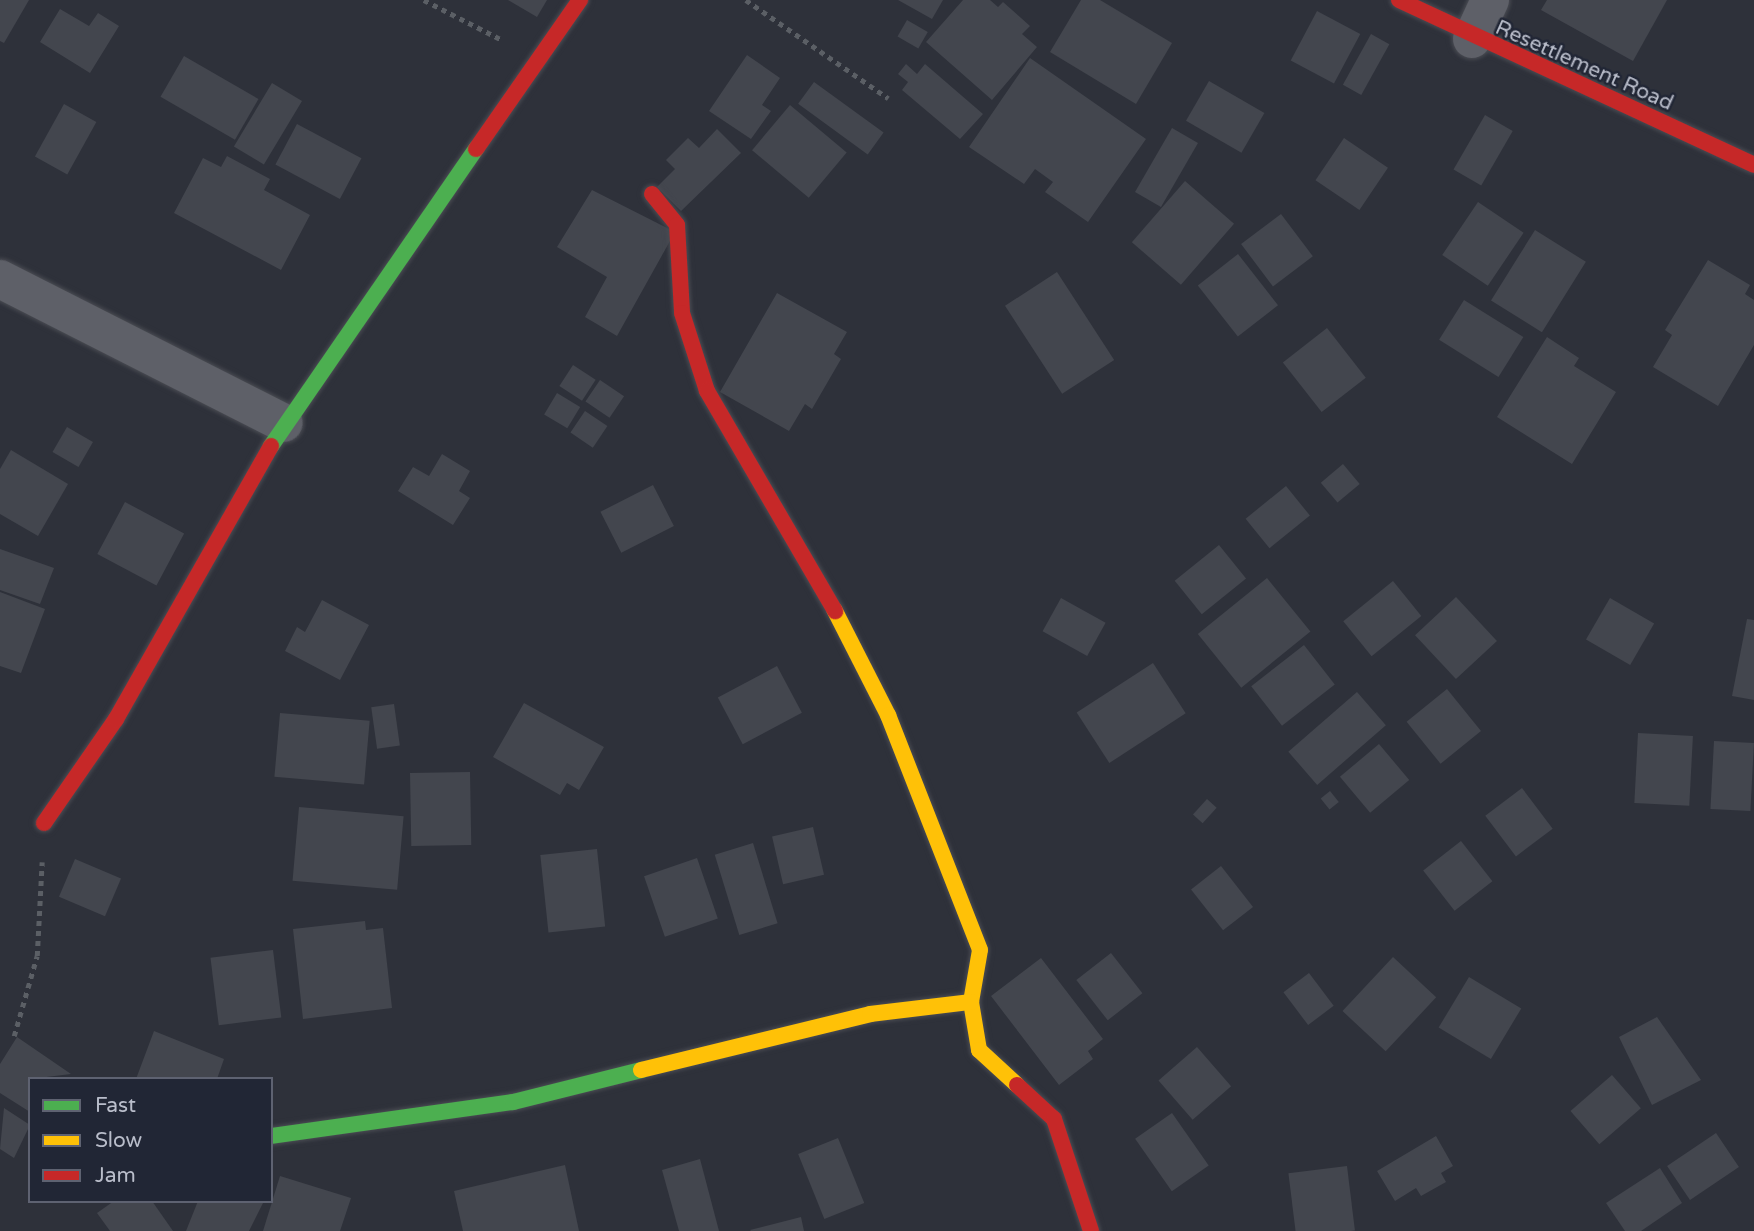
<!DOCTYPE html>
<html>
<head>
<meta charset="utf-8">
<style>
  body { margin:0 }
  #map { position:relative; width:1754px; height:1231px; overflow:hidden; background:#2e313a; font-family:"Varela Round",sans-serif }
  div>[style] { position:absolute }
  .building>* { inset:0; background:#43464e; transform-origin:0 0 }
  .path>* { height:4.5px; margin-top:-2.25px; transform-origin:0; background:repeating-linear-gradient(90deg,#5b5f65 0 5px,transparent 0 10px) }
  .roads { filter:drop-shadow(0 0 2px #4a4c53) drop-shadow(0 0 2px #4a4c53) }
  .street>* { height:38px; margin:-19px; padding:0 19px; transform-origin:19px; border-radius:19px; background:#5e6068 }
  .fast>* { height:16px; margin:-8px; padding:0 8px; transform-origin:8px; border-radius:8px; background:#4caf50 }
  .slow>* { height:16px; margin:-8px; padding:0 8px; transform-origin:8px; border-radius:8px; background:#ffc107 }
  .jam>* { height:16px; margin:-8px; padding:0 8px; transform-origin:8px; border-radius:8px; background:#c62828 }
  span { translate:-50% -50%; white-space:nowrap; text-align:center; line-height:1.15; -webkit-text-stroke:5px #212635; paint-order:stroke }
  .street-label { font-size:21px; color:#b9bdca }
  .legend { position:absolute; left:28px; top:1077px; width:245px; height:126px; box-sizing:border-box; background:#212635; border:2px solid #5e6271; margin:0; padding:9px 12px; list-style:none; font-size:21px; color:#b9bdca }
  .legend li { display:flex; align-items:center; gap:14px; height:35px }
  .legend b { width:35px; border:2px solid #5e6271 }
</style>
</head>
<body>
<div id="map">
  <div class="building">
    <i style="clip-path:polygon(0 0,29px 0,4px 43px,0 41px)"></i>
    <i style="clip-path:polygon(508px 0,547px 0,537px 17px)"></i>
    <i style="clip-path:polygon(898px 0,943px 0,932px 19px)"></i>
    <i style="clip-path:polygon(963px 0,990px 0,998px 7px,1003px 2px,1030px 26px,1022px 34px,1037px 47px,992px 100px,926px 42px)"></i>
    <i style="clip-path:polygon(1081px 0,1100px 0,1172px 43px,1136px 104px,1050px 52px)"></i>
    <i style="clip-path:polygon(1547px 0,1667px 0,1633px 61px,1541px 10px)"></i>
    <i style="clip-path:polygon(60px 9px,89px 26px,98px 13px,119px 26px,90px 73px,40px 42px)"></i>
    <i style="left:1317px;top:11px;width:49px;height:56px;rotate:28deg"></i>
    <i style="left:907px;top:20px;width:24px;height:19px;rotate:30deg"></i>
    <i style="left:1371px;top:34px;width:21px;height:58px;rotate:29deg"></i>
    <i style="clip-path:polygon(747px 55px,780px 78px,762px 105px,771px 111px,751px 139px,709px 111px)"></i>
    <i style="left:184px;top:56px;width:86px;height:47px;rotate:30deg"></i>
    <i style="clip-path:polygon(1030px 58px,1146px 139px,1088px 222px,1045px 192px,1053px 182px,1035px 169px,1024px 184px,969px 147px)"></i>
    <i style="clip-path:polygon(906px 64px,917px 74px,925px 64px,983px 114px,960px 139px,902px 90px,908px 82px,898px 74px)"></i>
    <i style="left:1209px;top:81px;width:64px;height:46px;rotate:30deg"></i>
    <i style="left:814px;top:82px;width:86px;height:27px;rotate:36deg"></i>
    <i style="left:272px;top:83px;width:35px;height:74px;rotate:31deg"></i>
    <i style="left:64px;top:104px;width:37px;height:60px;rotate:29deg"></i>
    <i style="left:790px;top:105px;width:74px;height:59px;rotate:40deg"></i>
    <i style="left:1485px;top:115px;width:32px;height:63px;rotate:30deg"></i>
    <i style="left:297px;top:124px;width:73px;height:46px;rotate:28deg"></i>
    <i style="left:1172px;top:128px;width:30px;height:74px;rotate:30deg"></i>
    <i style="clip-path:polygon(717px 129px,741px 153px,681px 211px,657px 187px,675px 169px,666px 160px,688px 138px,699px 148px)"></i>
    <i style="left:1344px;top:138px;width:53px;height:51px;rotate:34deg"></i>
    <i style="clip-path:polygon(227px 156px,270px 179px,264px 190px,310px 215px,281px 270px,174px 213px,203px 158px,221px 167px)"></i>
    <i style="left:1185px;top:181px;width:65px;height:81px;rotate:41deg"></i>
    <i style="clip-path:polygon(592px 190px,675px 232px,617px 336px,585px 317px,607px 277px,557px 247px)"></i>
    <i style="left:1478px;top:202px;width:55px;height:64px;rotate:34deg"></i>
    <i style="left:1281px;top:214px;width:53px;height:50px;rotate:53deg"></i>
    <i style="left:1535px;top:230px;width:60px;height:83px;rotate:32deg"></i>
    <i style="left:1238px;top:254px;width:65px;height:51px;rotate:52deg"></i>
    <i style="clip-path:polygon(1708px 260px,1750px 285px,1745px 294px,1754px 300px,1754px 345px,1718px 406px,1653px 367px,1672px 335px,1665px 330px)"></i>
    <i style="left:1057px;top:272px;width:105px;height:62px;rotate:57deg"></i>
    <i style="clip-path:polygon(777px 293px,847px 332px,834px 354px,841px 359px,812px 409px,805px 404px,789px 431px,720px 392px)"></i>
    <i style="left:1464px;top:300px;width:70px;height:47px;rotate:32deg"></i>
    <i style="left:1327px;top:328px;width:63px;height:56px;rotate:52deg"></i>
    <i style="clip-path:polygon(1547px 337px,1579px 358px,1574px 366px,1616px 392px,1572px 464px,1497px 417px)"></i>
    <i style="left:573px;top:365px;width:27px;height:25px;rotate:33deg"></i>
    <i style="left:600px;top:380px;width:29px;height:26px;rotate:34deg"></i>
    <i style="left:557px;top:393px;width:27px;height:25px;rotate:31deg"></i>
    <i style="left:585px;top:411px;width:27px;height:26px;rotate:34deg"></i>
    <i style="left:67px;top:427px;width:30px;height:29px;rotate:30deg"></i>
    <i style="clip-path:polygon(11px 450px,68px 484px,38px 536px,0 514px,0 469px)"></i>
    <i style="clip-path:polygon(442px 454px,470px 471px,459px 491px,470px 498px,453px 525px,398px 491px,413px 467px,429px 476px)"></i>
    <i style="left:1343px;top:464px;width:26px;height:29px;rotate:50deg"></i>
    <i style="left:653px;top:485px;width:46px;height:59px;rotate:63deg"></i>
    <i style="left:1286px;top:486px;width:38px;height:52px;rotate:51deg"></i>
    <i style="left:125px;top:502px;width:67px;height:59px;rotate:28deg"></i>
    <i style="left:1219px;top:545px;width:43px;height:57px;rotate:51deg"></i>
    <i style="clip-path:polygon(0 549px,54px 568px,40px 604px,0 590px)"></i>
    <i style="left:1267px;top:578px;width:69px;height:89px;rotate:51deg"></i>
    <i style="left:1393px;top:581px;width:45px;height:64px;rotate:51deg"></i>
    <i style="clip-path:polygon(0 592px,45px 609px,21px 673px,0 666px)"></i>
    <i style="left:1456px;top:597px;width:60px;height:56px;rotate:47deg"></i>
    <i style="left:1061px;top:598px;width:51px;height:38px;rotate:29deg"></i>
    <i style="left:1610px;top:598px;width:51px;height:48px;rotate:30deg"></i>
    <i style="clip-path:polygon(322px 600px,369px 625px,340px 680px,285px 651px,297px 627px,305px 632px)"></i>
    <i style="clip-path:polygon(1747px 619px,1754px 620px,1754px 700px,1732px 696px)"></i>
    <i style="left:1304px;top:645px;width:50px;height:67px;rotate:52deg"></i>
    <i style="left:1153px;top:663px;width:60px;height:91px;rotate:57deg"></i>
    <i style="left:777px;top:666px;width:53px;height:67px;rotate:62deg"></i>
    <i style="left:1447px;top:689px;width:54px;height:52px;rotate:51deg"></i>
    <i style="left:1357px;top:692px;width:44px;height:91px;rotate:49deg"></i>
    <i style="clip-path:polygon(524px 703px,604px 747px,579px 790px,567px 783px,560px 795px,493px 757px)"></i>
    <i style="left:394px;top:704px;width:42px;height:23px;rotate:82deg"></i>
    <i style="left:280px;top:713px;width:90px;height:64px;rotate:5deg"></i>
    <i style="left:1638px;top:733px;width:55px;height:70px;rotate:3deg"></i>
    <i style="left:1714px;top:741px;width:40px;height:68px;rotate:3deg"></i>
    <i style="left:1379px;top:744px;width:47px;height:51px;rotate:50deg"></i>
    <i style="left:470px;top:772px;width:73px;height:60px;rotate:89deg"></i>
    <i style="left:1522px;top:788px;width:51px;height:46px;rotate:53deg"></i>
    <i style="left:1330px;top:791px;width:14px;height:12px;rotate:51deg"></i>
    <i style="left:1207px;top:799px;width:13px;height:21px;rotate:42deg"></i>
    <i style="left:299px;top:807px;width:105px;height:74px;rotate:5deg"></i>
    <i style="left:813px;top:827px;width:49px;height:42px;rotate:77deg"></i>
    <i style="left:1461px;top:841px;width:51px;height:48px;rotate:52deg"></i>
    <i style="left:753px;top:843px;width:84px;height:40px;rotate:73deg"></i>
    <i style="left:597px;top:849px;width:78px;height:57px;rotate:84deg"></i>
    <i style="left:697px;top:858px;width:64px;height:56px;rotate:71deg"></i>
    <i style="left:75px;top:859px;width:50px;height:41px;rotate:23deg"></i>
    <i style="left:1221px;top:866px;width:52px;height:38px;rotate:52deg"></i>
    <i style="clip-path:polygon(365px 921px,366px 930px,383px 928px,392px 1008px,303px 1019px,293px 929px)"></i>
    <i style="left:273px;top:950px;width:68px;height:63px;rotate:83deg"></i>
    <i style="left:1111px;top:953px;width:51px;height:44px;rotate:52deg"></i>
    <i style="left:1393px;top:957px;width:59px;height:74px;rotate:43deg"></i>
    <i style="clip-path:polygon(1041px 958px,1103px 1039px,1088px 1051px,1093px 1059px,1059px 1085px,991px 996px)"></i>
    <i style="left:1309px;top:973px;width:41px;height:32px;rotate:53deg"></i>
    <i style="left:1469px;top:977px;width:61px;height:59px;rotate:31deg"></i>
    <i style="clip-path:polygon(1657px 1017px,1701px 1080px,1652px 1105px,1619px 1037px)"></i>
    <i style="clip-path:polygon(154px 1031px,224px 1059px,217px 1079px,136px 1079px)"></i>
    <i style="clip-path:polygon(17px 1037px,71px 1074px,30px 1079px,30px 1112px,0 1093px,0 1064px)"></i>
    <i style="left:1197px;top:1047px;width:52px;height:51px;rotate:49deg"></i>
    <i style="left:1612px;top:1075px;width:44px;height:55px;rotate:49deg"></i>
    <i style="clip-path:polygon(4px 1108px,30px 1125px,14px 1158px,0 1149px)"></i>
    <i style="left:1172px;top:1113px;width:64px;height:45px;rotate:55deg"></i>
    <i style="left:1716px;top:1133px;width:41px;height:59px;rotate:56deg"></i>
    <i style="clip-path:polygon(1436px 1136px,1453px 1166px,1441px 1173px,1446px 1182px,1421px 1196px,1416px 1188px,1395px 1201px,1377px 1171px)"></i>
    <i style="left:838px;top:1138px;width:70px;height:43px;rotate:68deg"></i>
    <i style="clip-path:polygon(700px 1159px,719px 1231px,679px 1231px,662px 1170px)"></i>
    <i style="clip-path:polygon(565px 1165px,579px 1231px,463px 1231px,454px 1191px)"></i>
    <i style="left:1347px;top:1166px;width:65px;height:59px;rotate:83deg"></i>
    <i style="clip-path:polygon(1660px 1168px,1682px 1203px,1641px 1231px,1625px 1231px,1606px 1203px)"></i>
    <i style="clip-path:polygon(280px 1176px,351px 1198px,340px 1231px,263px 1231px)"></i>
    <i style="clip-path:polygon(114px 1201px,152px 1201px,173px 1231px,110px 1231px,97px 1213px)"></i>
    <i style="clip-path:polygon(198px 1201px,264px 1201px,249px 1231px,186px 1231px)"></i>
    <i style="clip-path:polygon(801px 1217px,804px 1231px,751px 1231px,750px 1230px)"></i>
  </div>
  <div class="path">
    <i style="left:424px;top:0;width:88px;rotate:27.1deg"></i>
    <i style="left:746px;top:0;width:173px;rotate:34.6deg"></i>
    <i style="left:14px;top:1036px;width:83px;rotate:-74deg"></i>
    <i style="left:37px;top:956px;width:94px;rotate:-87deg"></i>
  </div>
  <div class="roads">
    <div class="street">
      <i style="left:1472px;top:39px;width:43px;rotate:-65.2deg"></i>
      <i style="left:0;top:279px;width:318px;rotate:26.9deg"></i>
    </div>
    <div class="fast">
      <i style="left:271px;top:446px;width:361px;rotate:-55.4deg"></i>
      <i style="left:271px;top:1136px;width:244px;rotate:-8deg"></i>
      <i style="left:513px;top:1102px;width:132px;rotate:-14deg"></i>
    </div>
    <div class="slow">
      <i style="left:835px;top:611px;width:117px;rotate:63deg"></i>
      <i style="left:888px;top:715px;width:252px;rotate:68.6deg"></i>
      <i style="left:980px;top:950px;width:53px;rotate:99.8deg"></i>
      <i style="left:971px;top:1002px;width:49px;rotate:80.5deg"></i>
      <i style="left:979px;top:1050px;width:52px;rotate:42.6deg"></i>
      <i style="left:641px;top:1070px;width:236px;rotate:-13.7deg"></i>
      <i style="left:870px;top:1014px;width:102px;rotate:-6.8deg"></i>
    </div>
    <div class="jam">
      <i style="left:1399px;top:0;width:391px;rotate:24.9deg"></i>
      <i style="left:476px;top:149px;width:182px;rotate:-55.1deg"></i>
      <i style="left:652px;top:194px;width:40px;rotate:51deg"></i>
      <i style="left:677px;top:225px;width:88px;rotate:86.7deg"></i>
      <i style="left:682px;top:313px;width:82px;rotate:72.2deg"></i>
      <i style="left:707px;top:391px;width:255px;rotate:59.8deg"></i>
      <i style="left:44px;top:823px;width:126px;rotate:-55.3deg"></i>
      <i style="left:116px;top:719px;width:314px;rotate:-60.4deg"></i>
      <i style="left:1017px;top:1085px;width:50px;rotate:42.6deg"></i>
      <i style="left:1054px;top:1119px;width:118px;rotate:71.7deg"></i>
    </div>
  </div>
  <div class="street-label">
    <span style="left:1584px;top:66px;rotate:24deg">Resettlement Road</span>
  </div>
  <ul class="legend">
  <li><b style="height:9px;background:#4caf50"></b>Fast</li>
  <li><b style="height:9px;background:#ffc107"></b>Slow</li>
  <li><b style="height:9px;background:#c62828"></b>Jam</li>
  </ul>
</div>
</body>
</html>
